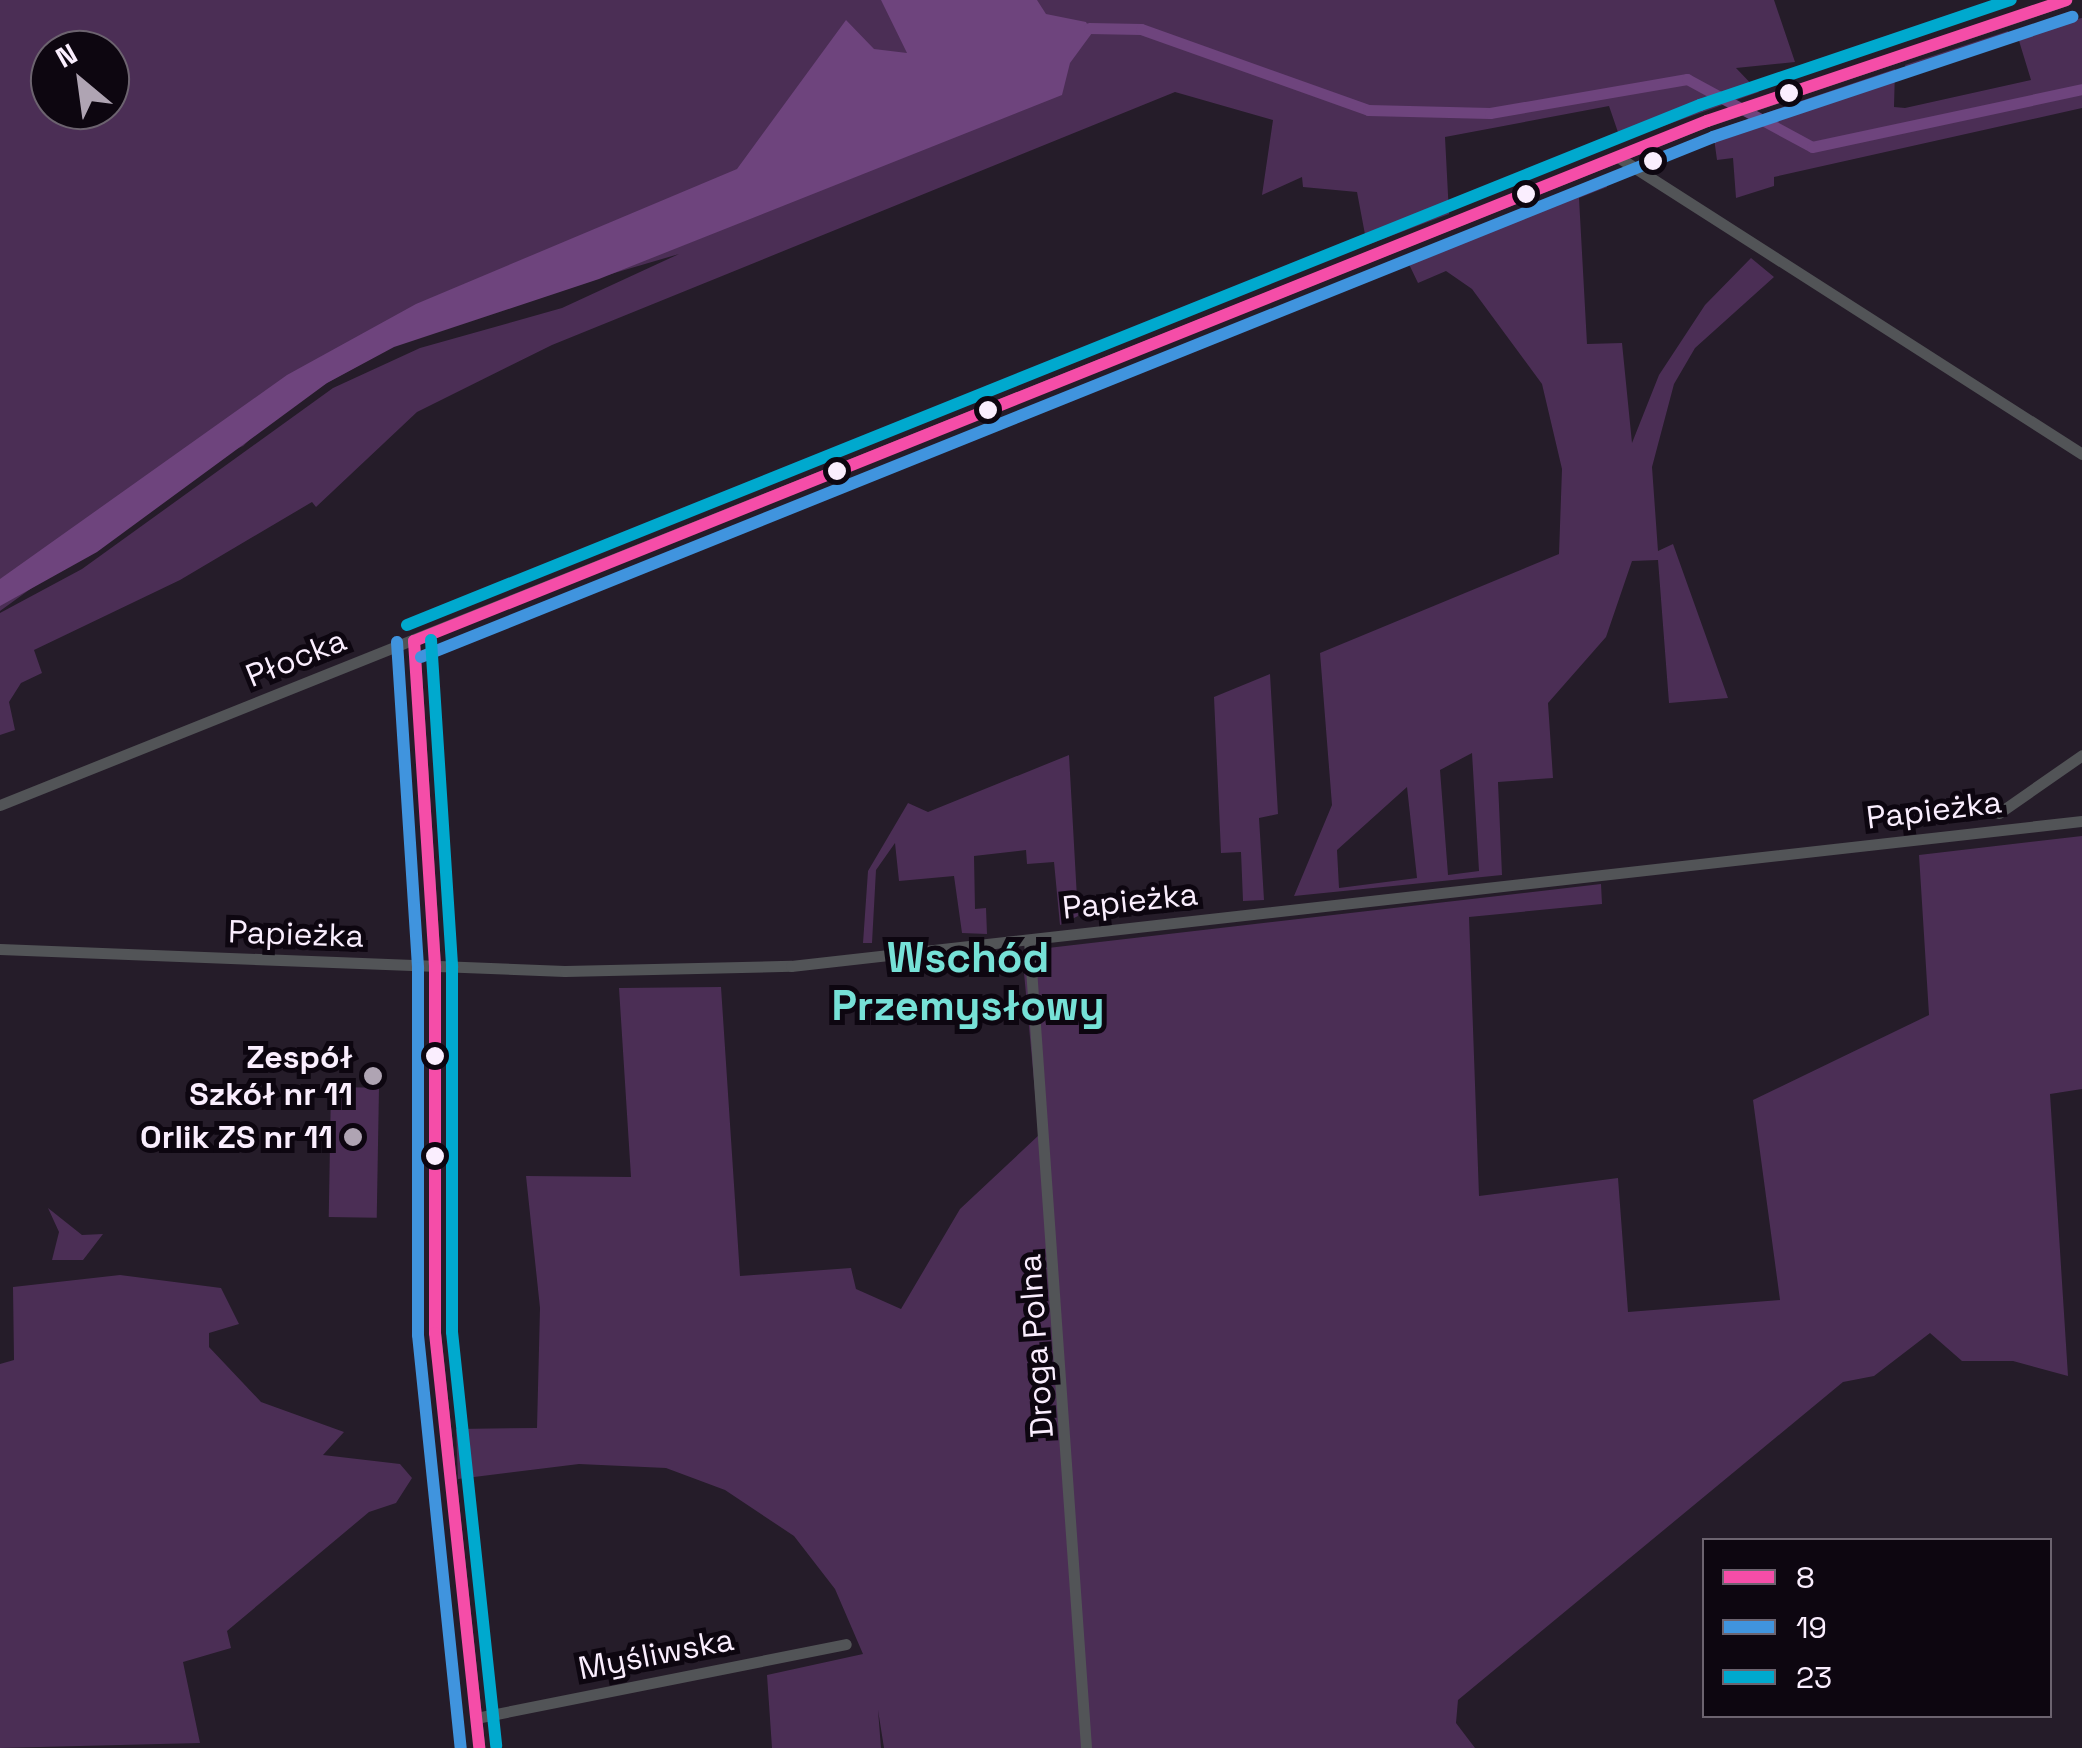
<!DOCTYPE html>
<html>
<head>
<meta charset="utf-8">
<style>
  body { margin:0 }
  #map { position:relative; width:2082px; height:1748px; overflow:hidden; background:#251c29; font-family:"Space Grotesk",sans-serif }
  div>[style] { position:absolute }
  .green>* { inset:0; background:#4b2e55; transform-origin:0 0 }
  .water>* { inset:0; background:#6e447d }
  .canal>* { height:11px; margin:-5.5px; padding:0 5.5px; transform-origin:5.5px; border-radius:5.5px; background:#6e447d }
  .minor>* { height:11px; margin:-5.5px; padding:0 5.5px; transform-origin:5.5px; border-radius:5.5px; background:#525457 }
  .bus-1>* { height:12px; margin:-6px; padding:0 6px; transform-origin:6px; border-radius:6px; background:#f54da8 }
  .bus-2>* { height:12px; margin:-6px; padding:0 6px; transform-origin:6px; border-radius:6px; background:#4094de }
  .bus-3>* { height:12px; margin:-6px; padding:0 6px; transform-origin:6px; border-radius:6px; background:#00a9ce }
  .dots>* { width:28px; height:28px; translate:-50% -50%; box-sizing:border-box; border:5px solid #0d0610; border-radius:50% }
  span { translate:-50% -50%; white-space:nowrap; text-align:center; line-height:1.15; -webkit-text-stroke:10px #0d0610; paint-order:stroke }
  .street-label { font-size:32px; color:#faeefe }
  .poi-label { font-size:32px; color:#faeefe; font-weight:700 }
  .right { translate:-100% -50%; text-align:right }
  .district-label { font-size:42px; color:#76e1d7; font-weight:700 }
  .legend { position:absolute; left:1702px; top:1538px; width:350px; height:180px; box-sizing:border-box; background:#0d0610; border:2px solid #6c636f; margin:0; padding:12px 18px; list-style:none; font-size:30px; color:#faeefe }
  .legend li { display:flex; align-items:center; gap:20px; height:50px }
  .legend b { width:50px; border:2px solid #6c636f }
  .north { position:absolute; left:30px; top:30px; width:100px; height:100px; box-sizing:border-box; background:#0d0610; border:2px solid #6c636f; border-radius:50%; rotate:331deg; font-size:28px; font-weight:700; line-height:40px; text-align:center; color:#faeefe }
  .north::after { content:''; display:block; margin:auto; width:35px; height:45px; background:#afa4b3; clip-path:polygon(50% 0,100% 100%,50% 72%,0 100%) }
</style>
</head>
<body>
<div id="map">
  <div class="green">
    <i style="clip-path:polygon(evenodd,0 0,1774px 0,1795px 62px,1736px 68px,1759px 92px,1621px 141px,1609px 106px,1445px 137px,1449px 214px,1367px 245px,1357px 192px,1303px 187px,1302px 177px,1262px 195px,1273px 120px,1175px 92px,552px 345px,417px 412px,316px 507px,312px 502px,180px 580px,34px 650px,42px 673px,21px 683px,9px 702px,15px 730px,0 735px,0 613px,82px 569px,333px 388px,420px 348px,562px 308px,679px 254px,427px 328px,285px 406px,243px 446px,204px 463px,0 611px,0 0,50px 50px,110px 50px,110px 110px,50px 110px,50px 50px)"></i>
    <i style="clip-path:polygon(2082px 18px,2082px 108px,1774px 177px,1774px 186px,1736px 198px,1733px 158px,1717px 160px,1713px 131px,1895px 69px,1894px 107px,1905px 108px,2031px 80px,2016px 31px)"></i>
    <i style="clip-path:polygon(2008px 31px,2011px 43px,1906px 68px,1905px 65px)"></i>
    <i style="clip-path:polygon(evenodd,1606px 178px,1607px 187px,1579px 198px,1587px 344px,1622px 343px,1632px 443px,1659px 375px,1705px 305px,1751px 258px,1774px 277px,1695px 348px,1674px 384px,1652px 467px,1658px 551px,1673px 544px,1728px 698px,1669px 703px,1658px 560px,1632px 561px,1606px 637px,1548px 703px,1553px 778px,1498px 782px,1502px 875px,1294px 896px,1332px 805px,1320px 653px,1559px 554px,1562px 469px,1542px 384px,1472px 289px,1446px 271px,1418px 283px,1406px 258px,1606px 178px,1472px 753px,1479px 871px,1448px 875px,1440px 770px,1472px 753px,1606px 178px,1407px 787px,1417px 878px,1339px 888px,1337px 850px,1407px 787px)"></i>
    <i style="clip-path:polygon(1270px 674px,1278px 814px,1259px 818px,1264px 900px,1243px 901px,1241px 852px,1221px 853px,1214px 697px)"></i>
    <i style="clip-path:polygon(1069px 755px,1078px 916px,1060px 925px,1054px 862px,1027px 864px,1026px 850px,974px 856px,975px 909px,986px 908px,987px 934px,962px 933px,954px 876px,899px 881px,895px 843px,876px 870px,872px 943px,863px 943px,868px 871px,908px 803px,928px 812px)"></i>
    <i style="clip-path:polygon(2082px 836px,2082px 1089px,2050px 1094px,2068px 1376px,2013px 1361px,1962px 1361px,1930px 1333px,1874px 1376px,1843px 1382px,1458px 1700px,1456px 1723px,1475px 1748px,884px 1748px,878px 1710px,881px 1748px,772px 1748px,767px 1675px,863px 1654px,835px 1589px,794px 1536px,725px 1490px,666px 1468px,579px 1464px,458px 1479px,456px 1429px,537px 1428px,540px 1308px,526px 1176px,631px 1177px,619px 988px,721px 987px,740px 1276px,851px 1268px,856px 1289px,901px 1309px,960px 1209px,1039px 1135px,1022px 951px,1601px 884px,1602px 904px,1469px 917px,1479px 1196px,1618px 1178px,1628px 1312px,1780px 1300px,1753px 1100px,1929px 1015px,1919px 855px)"></i>
    <i style="left:331px;top:1087px;width:48px;height:130px;rotate:1deg"></i>
    <i style="clip-path:polygon(48px 1208px,82px 1235px,103px 1234px,83px 1260px,52px 1260px,59px 1232px)"></i>
    <i style="clip-path:polygon(120px 1275px,221px 1288px,239px 1324px,209px 1333px,209px 1347px,261px 1402px,344px 1432px,323px 1455px,400px 1464px,412px 1478px,396px 1503px,369px 1512px,227px 1631px,231px 1648px,183px 1662px,200px 1743px,0 1748px,0 1364px,14px 1360px,13px 1287px)"></i>
  </div>
  <div class="water">
    <i style="clip-path:polygon(881px 0,1037px 0,1046px 14px,1086px 22px,1092px 33px,1070px 63px,1062px 95px,599px 279px,394px 347px,327px 383px,97px 552px,0 606px,0 579px,287px 375px,416px 304px,737px 169px,846px 20px,874px 49px,907px 53px)"></i>
  </div>
  <div class="canal">
    <i style="left:1089px;top:28px;width:52px;rotate:1.1deg"></i>
    <i style="left:1141px;top:29px;width:241px;rotate:19.6deg"></i>
    <i style="left:1368px;top:110px;width:122px;rotate:1.4deg"></i>
    <i style="left:1490px;top:113px;width:200px;rotate:-9.8deg"></i>
    <i style="left:1687px;top:79px;width:142px;rotate:28.5deg"></i>
    <i style="left:1812px;top:147px;width:276px;rotate:-12.1deg"></i>
  </div>
  <div class="minor">
    <i style="left:1618px;top:157px;width:551px;rotate:32.62deg"></i>
    <i style="left:414px;top:641px;width:327px;rotate:86.3deg"></i>
    <i style="left:435px;top:967px;width:366px;rotate:90deg"></i>
    <i style="left:435px;top:1333px;width:417px;rotate:83.9deg"></i>
    <i style="left:0;top:805px;width:1839px;rotate:-21.84deg"></i>
    <i style="left:1707px;top:121px;width:379px;rotate:-18.6deg"></i>
    <i style="left:1999px;top:813px;width:101px;rotate:-34.9deg"></i>
    <i style="left:1029px;top:940px;width:810px;rotate:85.96deg"></i>
    <i style="left:0;top:949px;width:565px;rotate:2.23deg"></i>
    <i style="left:565px;top:971px;width:226px;rotate:-1.3deg"></i>
    <i style="left:791px;top:966px;width:1299px;rotate:-6.41deg"></i>
    <i style="left:476px;top:1718px;width:377px;rotate:-11.3deg"></i>
  </div>
  <div class="bus-1">
    <i style="left:414px;top:641px;width:1394px;rotate:-21.91deg"></i>
    <i style="left:1707px;top:121px;width:379px;rotate:-18.6deg"></i>
    <i style="left:414px;top:641px;width:327px;rotate:86.3deg"></i>
    <i style="left:435px;top:967px;width:366px;rotate:90deg"></i>
    <i style="left:435px;top:1333px;width:417px;rotate:83.9deg"></i>
  </div>
  <div class="bus-2">
    <i style="left:397px;top:642px;width:327px;rotate:86.3deg"></i>
    <i style="left:418px;top:968px;width:367px;rotate:90deg"></i>
    <i style="left:418px;top:1335px;width:415px;rotate:84.1deg"></i>
    <i style="left:421px;top:657px;width:1393px;rotate:-21.92deg"></i>
    <i style="left:1713px;top:137px;width:379px;rotate:-18.5deg"></i>
  </div>
  <div class="bus-3">
    <i style="left:407px;top:625px;width:1394px;rotate:-21.91deg"></i>
    <i style="left:1700px;top:105px;width:328px;rotate:-18.7deg"></i>
    <i style="left:431px;top:640px;width:328px;rotate:86.3deg"></i>
    <i style="left:452px;top:967px;width:365px;rotate:90deg"></i>
    <i style="left:452px;top:1332px;width:416px;rotate:83.9deg"></i>
  </div>
  <div class="dots">
    <i style="left:1789px;top:93px;background:#faeefe"></i>
    <i style="left:1653px;top:161px;background:#faeefe"></i>
    <i style="left:1526px;top:194px;background:#faeefe"></i>
    <i style="left:988px;top:410px;background:#faeefe"></i>
    <i style="left:837px;top:471px;background:#faeefe"></i>
    <i style="left:435px;top:1056px;background:#faeefe"></i>
    <i style="left:373px;top:1076px;background:#afa4b3"></i>
    <i style="left:353px;top:1137px;background:#afa4b3"></i>
    <i style="left:435px;top:1156px;background:#faeefe"></i>
  </div>
  <div class="street-label">
    <span style="left:296px;top:658px;rotate:-22deg">Płocka</span>
    <span style="left:1934px;top:810px;rotate:-7deg">Papieżka</span>
    <span style="left:1130px;top:901px;rotate:-6deg">Papieżka</span>
    <span style="left:296px;top:934px;rotate:2deg">Papieżka</span>
    <span style="left:1036px;top:1346px;rotate:-94deg">Droga Polna</span>
    <span style="left:656px;top:1654px;rotate:-11deg">Myśliwska</span>
  </div>
  <div class="poi-label">
    <span class="right" style="left:353px;top:1076px">Zespół<br>Szkół nr 11</span>
    <span class="right" style="left:333px;top:1137px">Orlik ZS nr 11</span>
  </div>
  <div class="district-label">
    <span style="left:968px;top:982px">Wschód<br>Przemysłowy</span>
  </div>
  <ul class="legend">
  <li><b style="height:12px;background:#f54da8"></b>8</li>
  <li><b style="height:12px;background:#4094de"></b>19</li>
  <li><b style="height:12px;background:#00a9ce"></b>23</li>
  </ul>
  <div class="north">N</div>
</div>
</body>
</html>
